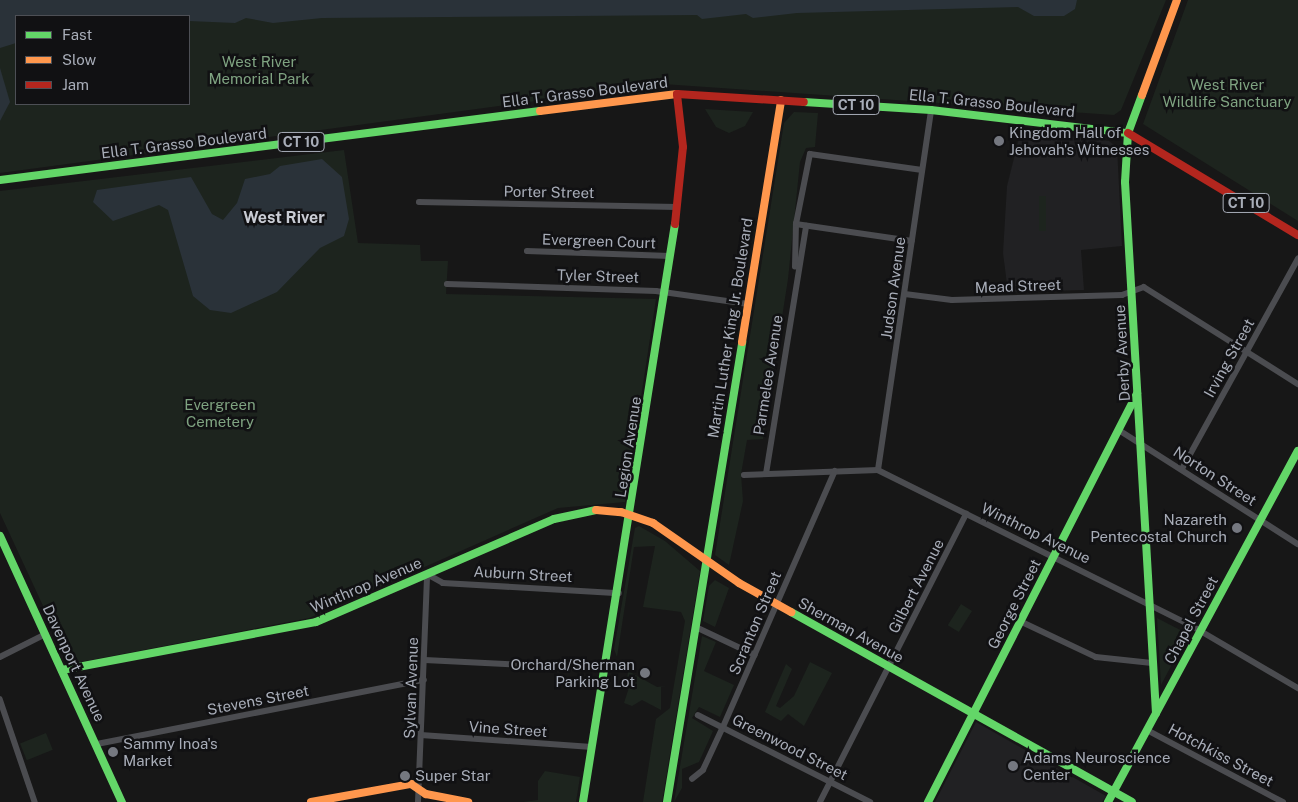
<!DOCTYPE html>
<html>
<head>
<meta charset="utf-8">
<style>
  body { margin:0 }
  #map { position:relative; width:1298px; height:802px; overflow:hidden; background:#171717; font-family:"Public Sans",sans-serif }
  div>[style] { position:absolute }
  .built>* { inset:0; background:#212123 }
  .green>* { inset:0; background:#1d241e; transform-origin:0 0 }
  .water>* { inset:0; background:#2a3239 }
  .street>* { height:5.5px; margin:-2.75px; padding:0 2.75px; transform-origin:2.75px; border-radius:2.75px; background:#4b4c50 }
  .fast>* { height:8px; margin:-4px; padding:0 4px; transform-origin:4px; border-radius:4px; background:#63d668 }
  .slow>* { height:8px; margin:-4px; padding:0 4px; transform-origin:4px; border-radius:4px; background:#ff974d }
  .jam>* { height:8px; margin:-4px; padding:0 4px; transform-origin:4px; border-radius:4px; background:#b3261e }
  .dots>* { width:14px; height:14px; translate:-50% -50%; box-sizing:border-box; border:2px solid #111113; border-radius:50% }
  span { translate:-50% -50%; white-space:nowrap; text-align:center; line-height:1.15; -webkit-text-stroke:5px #111113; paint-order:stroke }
  .shield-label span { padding:1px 4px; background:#111113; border:1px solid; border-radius:4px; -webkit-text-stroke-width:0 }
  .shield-label { font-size:14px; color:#a8adb8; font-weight:700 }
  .park-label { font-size:15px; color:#7fa381 }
  .street-label { font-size:15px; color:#a8adb8 }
  .poi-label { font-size:15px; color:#a8adb8 }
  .left { translate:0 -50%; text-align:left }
  .right { translate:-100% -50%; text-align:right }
  .neighbourhood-label { font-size:16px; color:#c9ccd4; font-weight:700 }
  .legend { position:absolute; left:15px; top:15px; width:175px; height:90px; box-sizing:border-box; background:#111113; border:1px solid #4d4f55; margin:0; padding:6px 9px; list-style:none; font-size:15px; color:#a8adb8 }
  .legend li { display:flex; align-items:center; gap:10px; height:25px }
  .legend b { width:25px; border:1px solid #4d4f55 }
</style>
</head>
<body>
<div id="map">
  <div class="built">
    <i style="clip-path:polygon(1021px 130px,1109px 141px,1117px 147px,1122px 246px,1081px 250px,1084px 290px,1008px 292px,1003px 253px,1007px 186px)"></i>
    <i style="clip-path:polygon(976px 722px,1106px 796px,1102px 802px,935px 802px)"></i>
  </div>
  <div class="green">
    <i style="clip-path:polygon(evenodd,0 0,1166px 0,1121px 110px,1114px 115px,663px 84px,0 173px,0 0,16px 16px,189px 16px,189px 104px,16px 104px,16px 16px)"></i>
    <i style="clip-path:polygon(1188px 0,1298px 0,1298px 221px,1143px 124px)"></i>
    <i style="clip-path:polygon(705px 109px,753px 112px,745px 126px,729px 133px,716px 127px)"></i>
    <i style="clip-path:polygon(794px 112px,818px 113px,815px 147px,806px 148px,800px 162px,788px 279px,763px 439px,747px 440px,741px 474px,743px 501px,729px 565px,715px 555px,784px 123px)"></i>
    <i style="clip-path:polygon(344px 150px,358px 243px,420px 245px,421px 261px,448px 261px,446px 294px,656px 299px,625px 502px,558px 508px,309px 618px,70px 664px,0 513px,0 191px)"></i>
    <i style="left:1039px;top:196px;width:7px;height:35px"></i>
    <i style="clip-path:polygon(639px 526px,665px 541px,700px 571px,662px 802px,643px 802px,656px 719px,670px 708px,685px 621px,681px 612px,643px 607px,655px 546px,634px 547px,617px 657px,614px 649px,635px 528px)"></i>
    <i style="clip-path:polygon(715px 580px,729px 588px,715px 627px,703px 621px,709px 586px)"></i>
    <i style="left:961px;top:604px;width:13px;height:25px;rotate:32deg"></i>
    <i style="clip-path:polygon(1157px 618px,1188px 634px,1161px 685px)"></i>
    <i style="clip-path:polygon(702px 636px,716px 642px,704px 671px,734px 685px,720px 717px,699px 707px,692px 718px,713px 731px,699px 762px,682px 769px,682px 788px,674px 802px)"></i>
    <i style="clip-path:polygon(810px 662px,832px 673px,804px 726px,788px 714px,781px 721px,765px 712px,786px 664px,792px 669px,776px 706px,780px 708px,794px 696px)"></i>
    <i style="clip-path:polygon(629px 668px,630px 672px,657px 687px,667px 686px,661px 687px,661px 710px,642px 700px,632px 706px,624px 703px,632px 678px,627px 677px)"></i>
    <i style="left:46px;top:733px;width:18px;height:28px;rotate:68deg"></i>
    <i style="clip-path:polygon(545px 771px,580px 777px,576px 802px,523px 802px,538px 800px,538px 781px)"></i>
  </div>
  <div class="water">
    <i style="clip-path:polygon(0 0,1077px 0,1075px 9px,1064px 16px,1034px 16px,1018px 7px,797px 13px,753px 18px,746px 14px,702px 19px,697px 15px,322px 18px,273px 23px,246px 18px,235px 23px,189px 21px,189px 16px,16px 16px,16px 43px,0 48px)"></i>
    <i style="clip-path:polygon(0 68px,10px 102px,0 121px)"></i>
    <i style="clip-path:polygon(322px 159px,342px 177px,349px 219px,344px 236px,320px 248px,277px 292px,231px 313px,210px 310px,193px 296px,168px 210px,159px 205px,113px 221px,93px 202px,97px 190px,191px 177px,212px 214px,223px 220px,237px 203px,245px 179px,270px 174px,280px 166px)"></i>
  </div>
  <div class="street">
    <i style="left:419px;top:202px;width:258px;rotate:1.1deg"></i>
    <i style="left:796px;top:224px;width:117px;rotate:8.3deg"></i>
    <i style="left:527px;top:251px;width:143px;rotate:2deg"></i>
    <i style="left:795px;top:267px;width:43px;rotate:-88.7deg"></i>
    <i style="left:796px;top:224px;width:71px;rotate:-78.7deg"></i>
    <i style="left:810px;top:154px;width:113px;rotate:8.1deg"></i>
    <i style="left:447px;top:284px;width:209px;rotate:1.9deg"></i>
    <i style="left:656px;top:291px;width:93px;rotate:8deg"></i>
    <i style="left:905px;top:294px;width:47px;rotate:7.3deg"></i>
    <i style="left:952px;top:300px;width:170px;rotate:-1.7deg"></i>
    <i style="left:1122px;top:295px;width:23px;rotate:-20deg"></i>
    <i style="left:1144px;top:287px;width:182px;rotate:32.2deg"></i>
    <i style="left:1119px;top:430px;width:212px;rotate:32.5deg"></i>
    <i style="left:1182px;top:469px;width:240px;rotate:-61.1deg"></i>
    <i style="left:878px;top:470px;width:364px;rotate:-81.6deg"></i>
    <i style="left:766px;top:474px;width:251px;rotate:-80.8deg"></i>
    <i style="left:744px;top:475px;width:134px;rotate:-2.1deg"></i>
    <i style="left:878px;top:470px;width:353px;rotate:26.4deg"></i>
    <i style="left:1194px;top:627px;width:121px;rotate:30.4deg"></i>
    <i style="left:1020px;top:621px;width:84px;rotate:25.3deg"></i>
    <i style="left:1096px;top:657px;width:56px;rotate:6.1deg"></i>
    <i style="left:696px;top:627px;width:65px;rotate:25.4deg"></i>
    <i style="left:0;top:657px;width:51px;rotate:-26.6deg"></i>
    <i style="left:425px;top:660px;width:181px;rotate:2.8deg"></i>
    <i style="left:0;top:699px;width:109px;rotate:71.2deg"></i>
    <i style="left:698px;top:715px;width:193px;rotate:26.8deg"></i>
    <i style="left:1147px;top:730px;width:154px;rotate:27.9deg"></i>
    <i style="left:421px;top:735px;width:171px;rotate:4deg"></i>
    <i style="left:97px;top:744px;width:333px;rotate:-11.1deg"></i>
    <i style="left:692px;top:779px;width:14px;rotate:-39deg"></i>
    <i style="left:703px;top:770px;width:47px;rotate:-65.1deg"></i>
    <i style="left:723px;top:727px;width:279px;rotate:-66.4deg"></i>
    <i style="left:418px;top:802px;width:228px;rotate:-87.7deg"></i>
    <i style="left:427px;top:574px;width:18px;rotate:29deg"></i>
    <i style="left:443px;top:583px;width:176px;rotate:3.3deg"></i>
    <i style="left:820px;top:802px;width:323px;rotate:-63.1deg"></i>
  </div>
  <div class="fast">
    <i style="left:804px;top:102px;width:127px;rotate:3.6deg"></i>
    <i style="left:931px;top:110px;width:198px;rotate:6.7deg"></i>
    <i style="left:1128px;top:133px;width:40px;rotate:-69.8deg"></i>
    <i style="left:1128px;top:133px;width:49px;rotate:93.5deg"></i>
    <i style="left:1125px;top:182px;width:532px;rotate:86.66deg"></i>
    <i style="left:0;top:180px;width:544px;rotate:-7.28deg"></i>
    <i style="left:0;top:536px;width:293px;rotate:65.4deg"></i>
    <i style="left:791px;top:612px;width:390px;rotate:29.1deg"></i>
    <i style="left:62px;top:670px;width:258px;rotate:-10.7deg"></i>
    <i style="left:316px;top:622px;width:259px;rotate:-23.4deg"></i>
    <i style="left:554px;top:519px;width:43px;rotate:-12.1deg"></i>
    <i style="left:583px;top:802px;width:585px;rotate:-80.96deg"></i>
    <i style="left:667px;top:802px;width:466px;rotate:-80.7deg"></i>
    <i style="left:928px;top:802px;width:459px;rotate:-62.9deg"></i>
    <i style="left:1108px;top:802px;width:399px;rotate:-61.6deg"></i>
  </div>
  <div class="slow">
    <i style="left:1142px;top:95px;width:101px;rotate:-69.8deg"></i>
    <i style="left:540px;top:111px;width:138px;rotate:-7.1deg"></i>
    <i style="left:742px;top:342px;width:245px;rotate:-80.8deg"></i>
    <i style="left:596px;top:510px;width:25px;rotate:5deg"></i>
    <i style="left:621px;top:512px;width:34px;rotate:19deg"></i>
    <i style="left:653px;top:523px;width:105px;rotate:34.9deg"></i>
    <i style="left:739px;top:583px;width:60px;rotate:29.1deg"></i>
    <i style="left:311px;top:802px;width:102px;rotate:-10.2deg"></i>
    <i style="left:411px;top:784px;width:18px;rotate:34deg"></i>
    <i style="left:426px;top:794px;width:43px;rotate:10.8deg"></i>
  </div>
  <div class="jam">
    <i style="left:1128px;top:133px;width:198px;rotate:31deg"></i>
    <i style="left:675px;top:224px;width:77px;rotate:-84.1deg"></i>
    <i style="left:683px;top:147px;width:53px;rotate:-96.5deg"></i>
    <i style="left:677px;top:94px;width:127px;rotate:3.6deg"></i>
  </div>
  <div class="dots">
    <i style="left:999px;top:141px;background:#757880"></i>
    <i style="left:1237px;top:528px;background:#757880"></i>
    <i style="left:645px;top:673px;background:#757880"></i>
    <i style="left:113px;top:752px;background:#757880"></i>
    <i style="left:1013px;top:766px;background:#757880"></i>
    <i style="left:405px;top:776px;background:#757880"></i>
  </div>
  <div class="shield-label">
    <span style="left:856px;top:105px">CT 10</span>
    <span style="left:301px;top:142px">CT 10</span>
    <span style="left:1246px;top:203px">CT 10</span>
  </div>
  <div class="park-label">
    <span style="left:259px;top:70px">West River<br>Memorial Park</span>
    <span style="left:1227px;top:93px">West River<br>Wildlife Sanctuary</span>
    <span style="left:220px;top:413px">Evergreen<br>Cemetery</span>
  </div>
  <div class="street-label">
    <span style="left:585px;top:92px;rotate:-7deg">Ella T. Grasso Boulevard</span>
    <span style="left:992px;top:103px;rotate:6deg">Ella T. Grasso Boulevard</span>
    <span style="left:184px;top:143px;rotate:-7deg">Ella T. Grasso Boulevard</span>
    <span style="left:549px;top:192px;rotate:1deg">Porter Street</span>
    <span style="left:599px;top:241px;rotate:2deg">Evergreen Court</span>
    <span style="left:598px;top:276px;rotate:2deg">Tyler Street</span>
    <span style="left:1018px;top:286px;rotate:-2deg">Mead Street</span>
    <span style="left:893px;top:288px;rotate:-82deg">Judson Avenue</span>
    <span style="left:730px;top:328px;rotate:-81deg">Martin Luther King Jr. Boulevard</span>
    <span style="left:1122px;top:353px;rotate:-93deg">Derby Avenue</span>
    <span style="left:1229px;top:358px;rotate:-61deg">Irving Street</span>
    <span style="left:768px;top:375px;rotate:-81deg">Parmelee Avenue</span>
    <span style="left:628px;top:447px;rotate:-81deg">Legion Avenue</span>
    <span style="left:1215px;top:476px;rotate:33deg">Norton Street</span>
    <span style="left:1036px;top:533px;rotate:26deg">Winthrop Avenue</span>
    <span style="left:523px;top:574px;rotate:3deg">Auburn Street</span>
    <span style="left:366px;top:585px;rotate:-23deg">Winthrop Avenue</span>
    <span style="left:916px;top:586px;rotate:-63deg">Gilbert Avenue</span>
    <span style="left:1014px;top:604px;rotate:-63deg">George Street</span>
    <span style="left:1191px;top:620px;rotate:-62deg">Chapel Street</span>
    <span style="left:755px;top:623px;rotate:-67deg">Scranton Street</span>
    <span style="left:851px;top:630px;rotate:29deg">Sherman Avenue</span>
    <span style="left:74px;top:663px;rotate:65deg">Davenport Avenue</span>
    <span style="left:411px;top:688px;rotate:-88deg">Sylvan Avenue</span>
    <span style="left:258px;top:700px;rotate:-11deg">Stevens Street</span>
    <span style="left:508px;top:729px;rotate:4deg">Vine Street</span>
    <span style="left:790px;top:747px;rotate:27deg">Greenwood Street</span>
    <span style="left:1221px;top:755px;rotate:28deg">Hotchkiss Street</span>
  </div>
  <div class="poi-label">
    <span class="left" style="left:1009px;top:141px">Kingdom Hall of<br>Jehovah's Witnesses</span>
    <span class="right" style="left:1227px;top:528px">Nazareth<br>Pentecostal Church</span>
    <span class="right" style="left:635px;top:673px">Orchard/Sherman<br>Parking Lot</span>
    <span class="left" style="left:123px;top:752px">Sammy Inoa's<br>Market</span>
    <span class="left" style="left:1023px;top:766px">Adams Neuroscience<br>Center</span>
    <span class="left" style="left:415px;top:776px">Super Star</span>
  </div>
  <div class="neighbourhood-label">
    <span style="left:284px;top:218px">West River</span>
  </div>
  <ul class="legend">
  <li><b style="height:6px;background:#63d668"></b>Fast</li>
  <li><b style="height:6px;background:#ff974d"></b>Slow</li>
  <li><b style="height:6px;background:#b3261e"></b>Jam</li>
  </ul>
</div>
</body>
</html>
